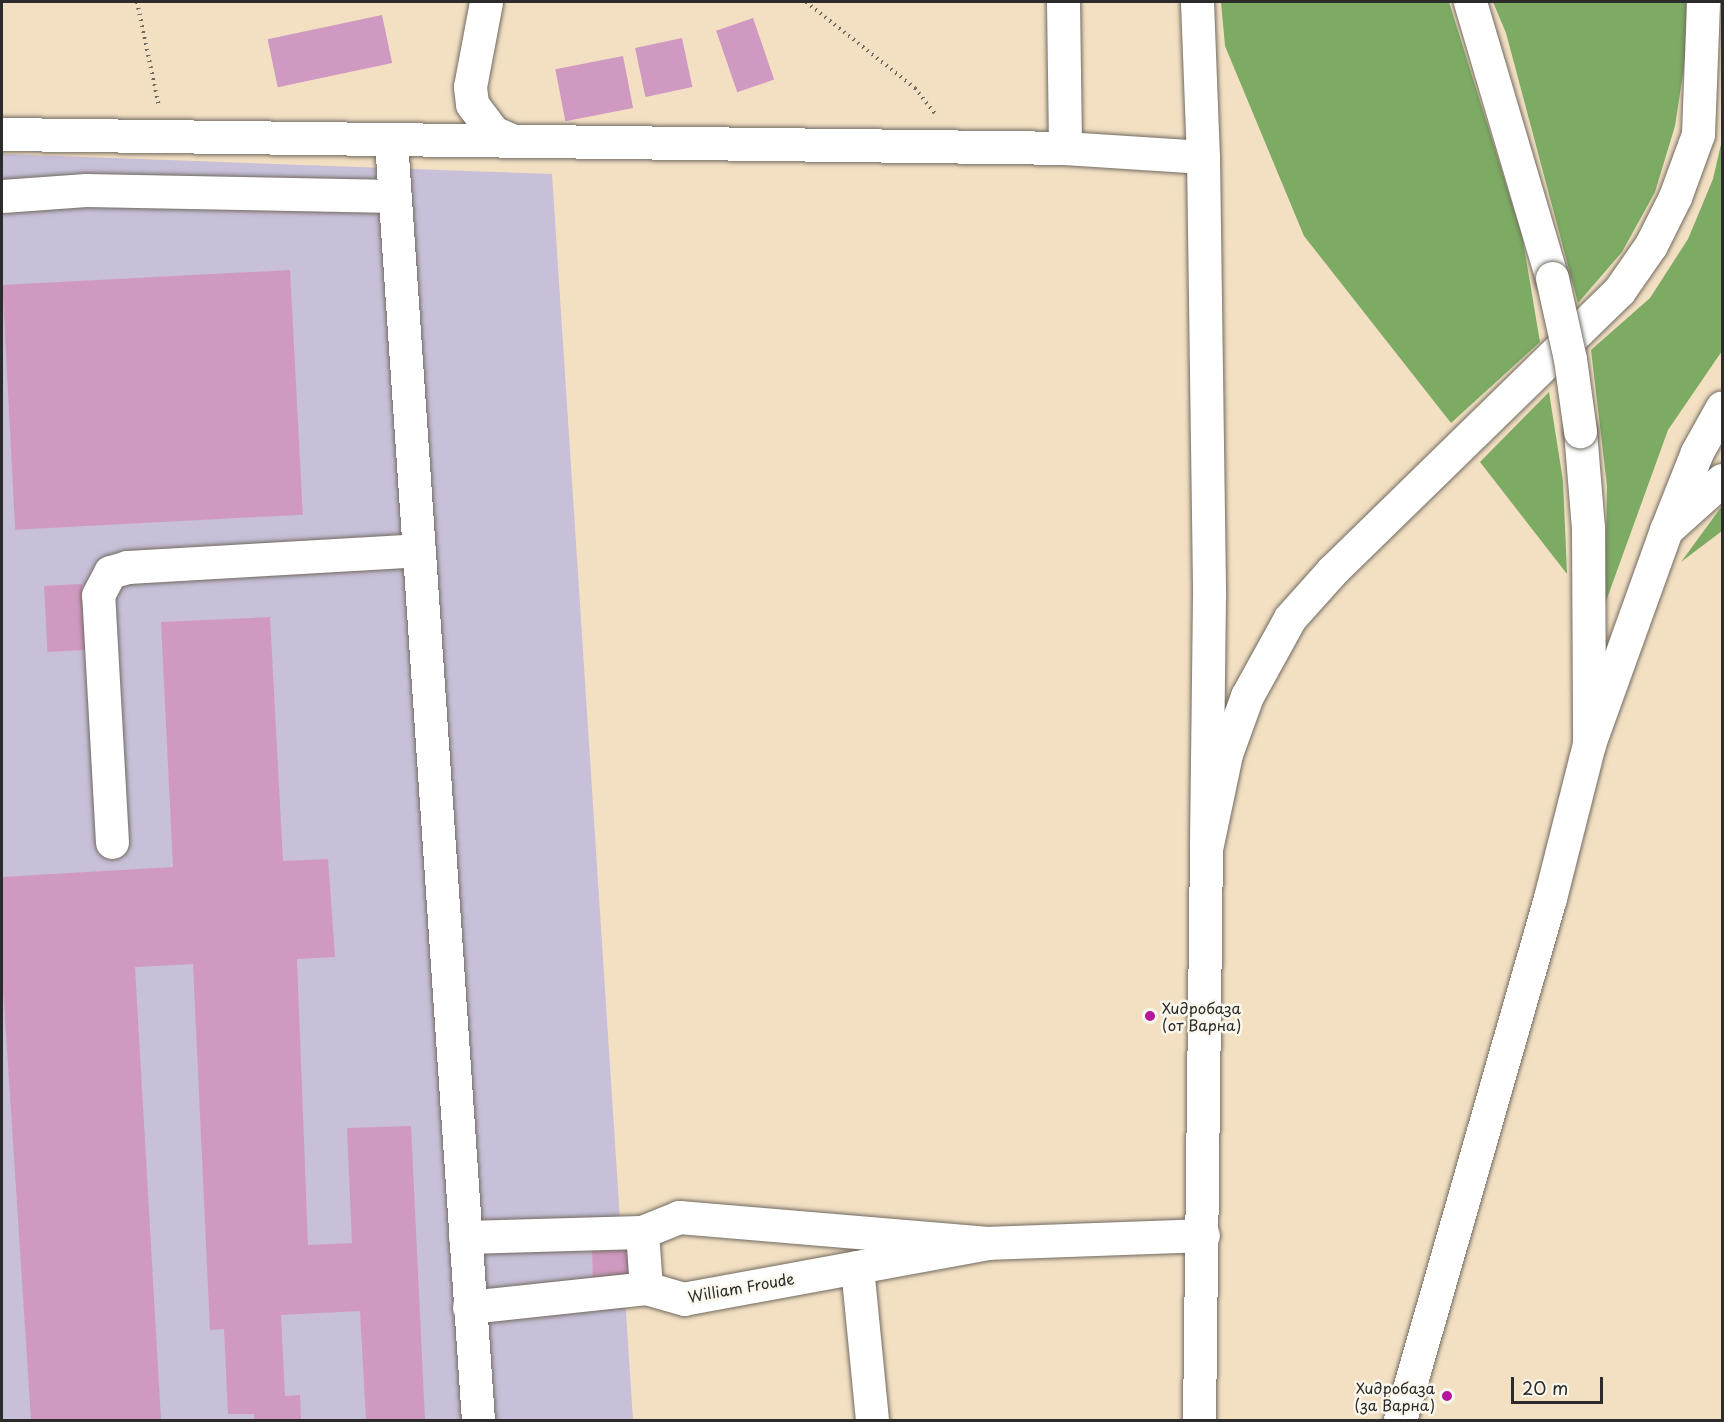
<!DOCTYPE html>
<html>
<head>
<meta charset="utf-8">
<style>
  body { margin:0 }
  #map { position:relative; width:1724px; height:1422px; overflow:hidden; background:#f3e0c3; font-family:"Playpen Sans",sans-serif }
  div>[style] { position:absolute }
  .industrial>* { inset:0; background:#c8bfd8 }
  .forest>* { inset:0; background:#7dab64 }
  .building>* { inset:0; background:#d099c1; transform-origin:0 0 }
  .path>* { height:4px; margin-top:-2px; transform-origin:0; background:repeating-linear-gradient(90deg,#716a60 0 1.5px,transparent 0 6px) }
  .roads { filter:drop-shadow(0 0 2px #716a60) drop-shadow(0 0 2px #716a60) }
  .minor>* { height:33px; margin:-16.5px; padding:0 16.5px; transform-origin:16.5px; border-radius:16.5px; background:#fff }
  .major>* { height:33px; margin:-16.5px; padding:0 16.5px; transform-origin:16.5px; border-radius:16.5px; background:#fff }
  .highway>* { height:33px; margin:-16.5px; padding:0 16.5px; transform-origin:16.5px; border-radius:16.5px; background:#fff }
  .bridges { filter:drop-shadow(0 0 2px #716a60) drop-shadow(0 0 2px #716a60) }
  .major-bridge>* { height:33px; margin:-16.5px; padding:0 16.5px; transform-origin:16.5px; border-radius:16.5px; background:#fff }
  .dots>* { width:16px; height:16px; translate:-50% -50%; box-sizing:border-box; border:3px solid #fbf7ec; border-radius:50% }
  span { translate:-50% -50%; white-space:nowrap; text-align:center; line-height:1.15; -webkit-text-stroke:5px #fbf7ec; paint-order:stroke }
  .poi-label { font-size:15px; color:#2b2b2b }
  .left { translate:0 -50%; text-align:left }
  .right { translate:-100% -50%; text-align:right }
  .street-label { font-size:15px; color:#2b2b2b }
  .frame { position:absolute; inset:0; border:3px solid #2b2b2b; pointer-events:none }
  .scale { position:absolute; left:1511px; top:1377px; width:92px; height:27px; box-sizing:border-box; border:3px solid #2b2b2b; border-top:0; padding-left:8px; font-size:18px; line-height:21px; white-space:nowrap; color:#2b2b2b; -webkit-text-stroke:4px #fbf7ec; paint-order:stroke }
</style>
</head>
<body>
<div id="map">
  <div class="industrial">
    <i style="clip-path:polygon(2px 154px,552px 174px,633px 1420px,2px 1420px)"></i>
  </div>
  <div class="forest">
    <i style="clip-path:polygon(1221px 2px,1449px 2px,1522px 235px,1540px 342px,1451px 423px,1304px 236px,1225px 46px)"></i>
    <i style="clip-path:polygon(1493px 2px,1686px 2px,1686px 54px,1675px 126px,1655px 192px,1622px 252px,1578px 303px,1506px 33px)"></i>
    <i style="clip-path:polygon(1722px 140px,1722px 351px,1668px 430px,1605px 604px,1607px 486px,1591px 350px,1650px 298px,1688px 239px,1713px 179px)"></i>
    <i style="clip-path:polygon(1549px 392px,1563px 481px,1567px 574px,1480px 462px)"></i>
    <i style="clip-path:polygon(1722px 506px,1722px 531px,1681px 562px)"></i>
  </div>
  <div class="building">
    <i style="left:382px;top:15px;width:49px;height:117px;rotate:78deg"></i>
    <i style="left:753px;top:18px;width:65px;height:39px;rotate:71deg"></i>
    <i style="left:682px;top:38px;width:50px;height:48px;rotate:78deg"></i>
    <i style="left:623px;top:56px;width:53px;height:69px;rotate:79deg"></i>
    <i style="left:290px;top:270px;width:245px;height:288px;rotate:87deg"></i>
    <i style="left:82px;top:584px;width:66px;height:38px;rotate:87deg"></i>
    <i style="clip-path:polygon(270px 617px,283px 861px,328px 859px,335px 957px,297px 959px,308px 1245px,352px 1243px,347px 1128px,411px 1126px,425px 1420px,366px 1420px,360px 1311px,281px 1315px,285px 1396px,300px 1395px,301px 1420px,254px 1420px,254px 1414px,228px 1414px,224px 1329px,210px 1330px,193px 964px,135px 967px,161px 1420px,31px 1420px,2px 972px,2px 877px,173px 867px,161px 622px)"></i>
    <i style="left:629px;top:1240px;width:41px;height:37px;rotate:89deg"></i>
  </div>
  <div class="path">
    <i style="left:137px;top:2px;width:106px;rotate:78.1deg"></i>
    <i style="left:806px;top:2px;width:139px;rotate:38.3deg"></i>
    <i style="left:915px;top:88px;width:33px;rotate:52deg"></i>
  </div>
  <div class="roads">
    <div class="minor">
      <i style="left:486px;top:2px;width:86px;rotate:100.7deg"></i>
      <i style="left:470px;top:87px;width:17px;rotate:83deg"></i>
      <i style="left:472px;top:104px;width:35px;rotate:53deg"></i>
      <i style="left:493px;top:132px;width:22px;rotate:24deg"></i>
      <i style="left:1063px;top:2px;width:146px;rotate:89.2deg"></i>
      <i style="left:2px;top:134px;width:1063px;rotate:0.75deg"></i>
      <i style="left:1065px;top:148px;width:138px;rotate:3.7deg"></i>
      <i style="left:391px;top:141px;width:1282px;rotate:86.11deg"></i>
      <i style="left:2px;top:196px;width:84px;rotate:-4.1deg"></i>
      <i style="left:86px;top:190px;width:309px;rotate:1.1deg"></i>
      <i style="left:112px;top:842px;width:247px;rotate:-93.2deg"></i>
      <i style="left:98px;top:595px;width:26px;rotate:-62deg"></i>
      <i style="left:110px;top:572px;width:18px;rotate:-16deg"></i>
      <i style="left:127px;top:567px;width:292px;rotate:-3.3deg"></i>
      <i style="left:465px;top:1237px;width:177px;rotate:-1.6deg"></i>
      <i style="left:988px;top:1243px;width:309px;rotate:169.6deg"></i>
      <i style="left:684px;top:1299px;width:40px;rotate:-164deg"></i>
      <i style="left:646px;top:1288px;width:56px;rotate:-94.1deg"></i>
      <i style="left:642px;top:1232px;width:40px;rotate:-22deg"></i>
      <i style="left:679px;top:1217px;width:310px;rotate:4.8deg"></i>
      <i style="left:988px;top:1243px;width:215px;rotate:-2.1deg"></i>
      <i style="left:857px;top:1267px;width:154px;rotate:84.4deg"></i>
      <i style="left:469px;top:1307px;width:178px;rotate:-6.1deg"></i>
      <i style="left:1199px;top:1420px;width:571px;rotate:-89.3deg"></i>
      <i style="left:1206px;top:849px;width:97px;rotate:-78.1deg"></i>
      <i style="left:1226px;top:754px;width:62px;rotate:-70.1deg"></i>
      <i style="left:1247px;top:696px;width:89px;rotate:-61.1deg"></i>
      <i style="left:1290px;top:618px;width:63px;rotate:-48.2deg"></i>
      <i style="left:1332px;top:571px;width:401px;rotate:-44.3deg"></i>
      <i style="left:1619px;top:291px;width:56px;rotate:-55.2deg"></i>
      <i style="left:1651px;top:245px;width:54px;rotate:-63.4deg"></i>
      <i style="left:1675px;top:197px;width:67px;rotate:-69.9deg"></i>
      <i style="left:1698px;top:134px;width:132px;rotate:-87.8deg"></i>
      <i style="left:1400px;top:1420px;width:543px;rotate:-73.97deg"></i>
      <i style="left:1550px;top:898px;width:159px;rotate:-75.8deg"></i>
      <i style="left:1589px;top:744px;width:227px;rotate:-70.2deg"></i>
      <i style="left:1666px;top:530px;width:84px;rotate:-68.3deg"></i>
      <i style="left:1697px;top:452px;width:51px;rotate:-60.9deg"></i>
    </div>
    <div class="major">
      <i style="left:1197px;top:2px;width:155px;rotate:87.8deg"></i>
      <i style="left:1203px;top:157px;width:439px;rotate:89.2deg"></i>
      <i style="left:1209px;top:596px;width:253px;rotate:90.7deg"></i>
      <i style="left:1470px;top:2px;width:288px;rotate:73.5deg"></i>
      <i style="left:1580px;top:431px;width:97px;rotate:85.3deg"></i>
      <i style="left:1588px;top:528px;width:216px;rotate:89.7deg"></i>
    </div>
    <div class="highway">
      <i style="left:1666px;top:530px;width:75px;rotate:-41.8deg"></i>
    </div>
  </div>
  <div class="bridges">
    <div class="major-bridge">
      <i style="left:1552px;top:278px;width:83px;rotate:77.5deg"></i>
      <i style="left:1570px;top:359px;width:73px;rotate:82.1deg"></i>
    </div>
  </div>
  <div class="dots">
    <i style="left:1150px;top:1016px;background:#b5179e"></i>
    <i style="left:1447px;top:1396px;background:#b5179e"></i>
  </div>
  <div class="poi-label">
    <span class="left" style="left:1162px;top:1016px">Хидробаза<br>(от Варна)</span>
    <span class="right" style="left:1435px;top:1396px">Хидробаза<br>(за Варна)</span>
  </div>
  <div class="street-label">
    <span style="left:741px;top:1287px;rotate:-10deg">William Froude</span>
  </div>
  <div class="frame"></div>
  <div class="scale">20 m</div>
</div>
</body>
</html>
